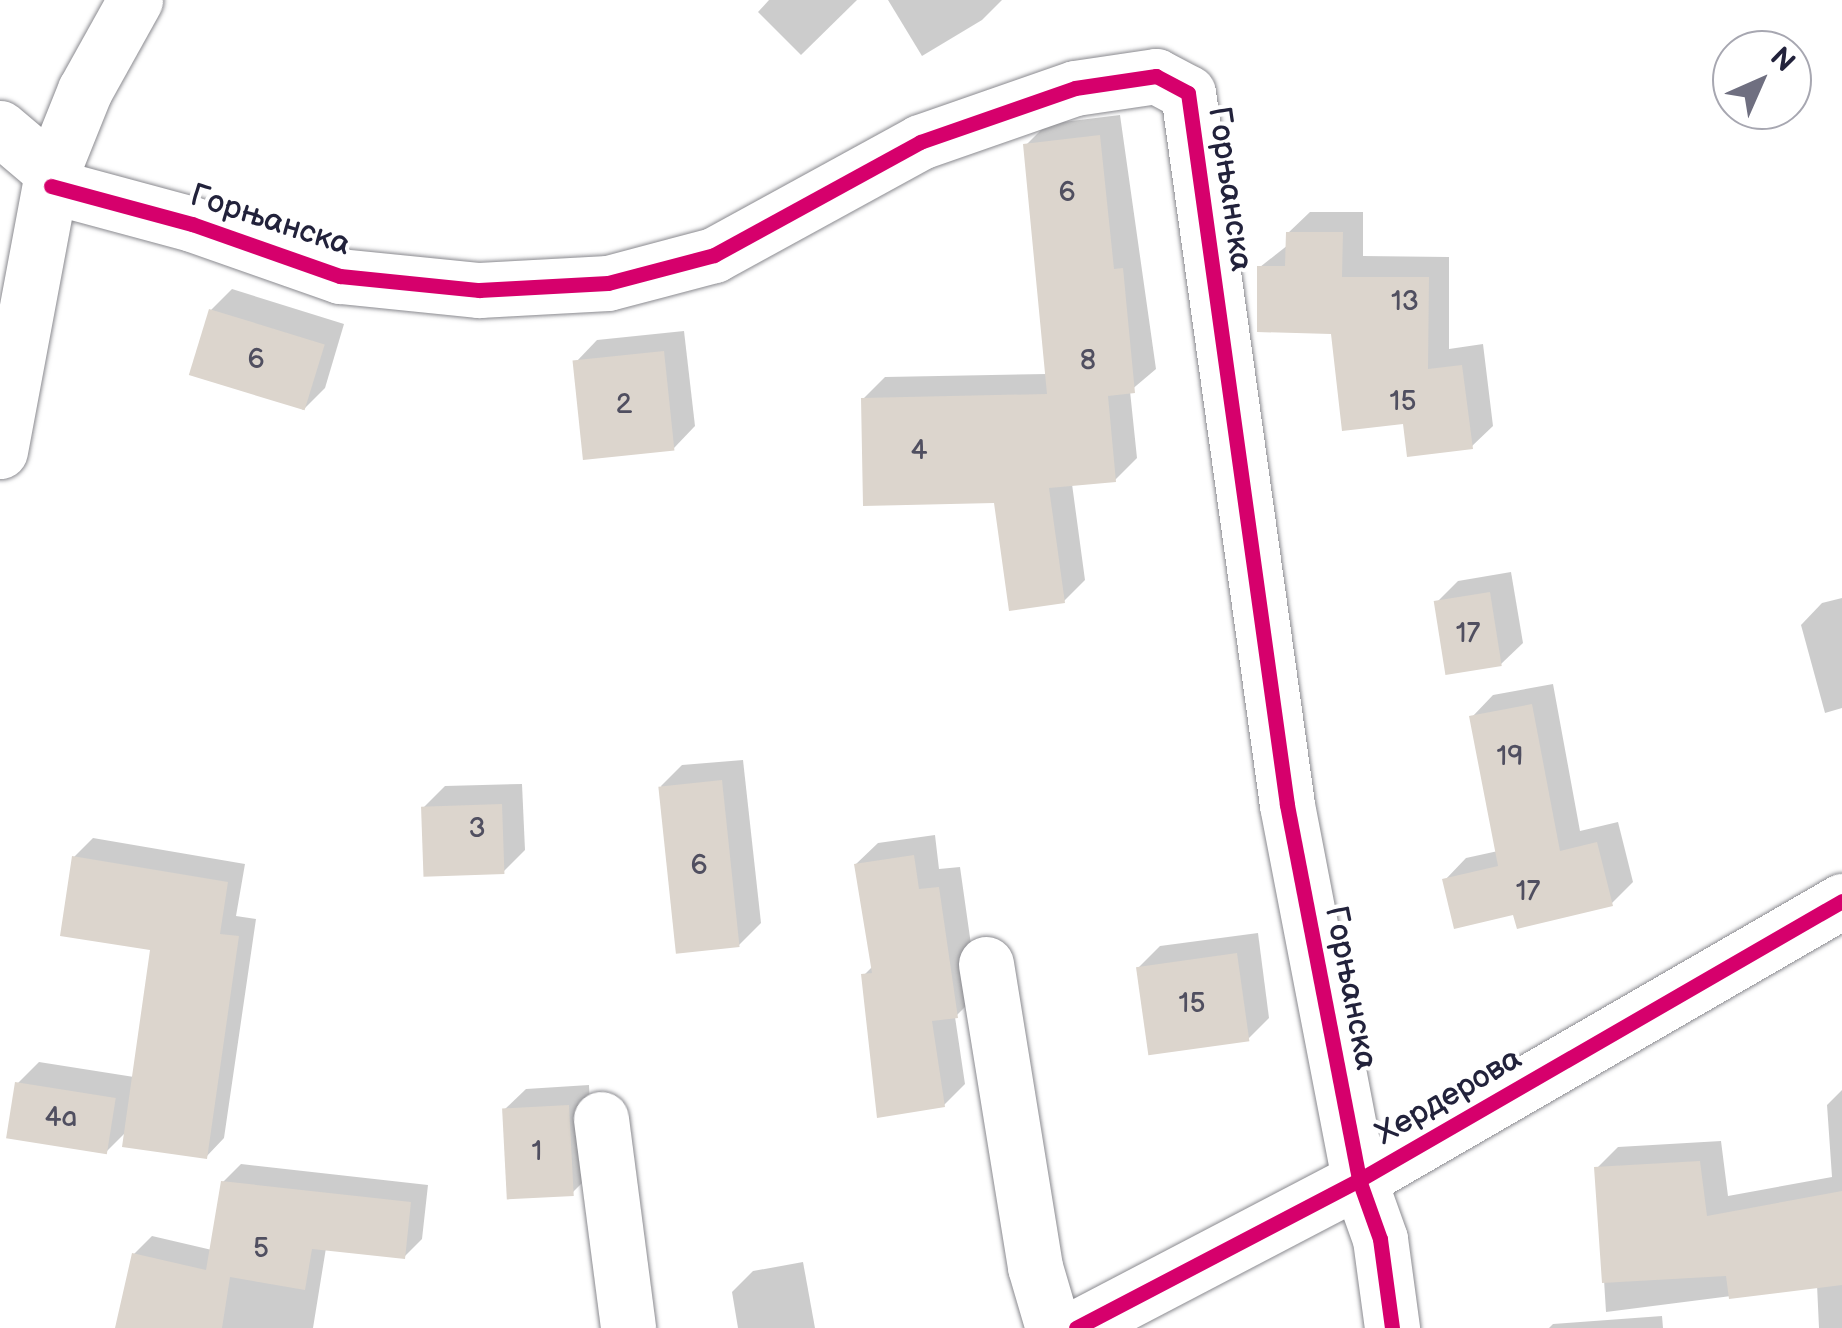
<!DOCTYPE html>
<html>
<head>
<meta charset="utf-8">
<style>
  body { margin:0 }
  #map { position:relative; width:1842px; height:1328px; overflow:hidden; background:#fff; font-family:"Balsamiq Sans",sans-serif }
  div>[style] { position:absolute }
  .shadow>* { inset:0; background:#0003 }
  .building>* { inset:0; background:#dcd5cd; transform-origin:0 0 }
  .roads { filter:drop-shadow(0 0 2px #8a8a8f) drop-shadow(0 0 2px #8a8a8f) }
  .minor>* { height:55px; margin:-27.5px; padding:0 27.5px; transform-origin:27.5px; border-radius:27.5px; background:#fff }
  .cycleway>* { height:15px; margin:-7.5px; padding:0 7.5px; transform-origin:7.5px; border-radius:7.5px; background:#d6006c }
  span { translate:-50% -50%; white-space:nowrap; text-align:center; line-height:1.15; -webkit-text-stroke:8px #fff; paint-order:stroke }
  .number-label { font-size:28px; color:#504f60 }
  .number-label span { -webkit-text-stroke-width:0 }
  .street-label { font-size:32px; color:#22223b }
  .north { position:absolute; left:1712px; top:30px; width:100px; height:100px; box-sizing:border-box; background:#fff; border:2px solid #a7a7b1; border-radius:50%; rotate:45deg; font-size:28px; font-weight:700; line-height:40px; text-align:center; color:#22223b }
  .north::after { content:''; display:block; margin:auto; width:35px; height:45px; background:#6f6f80; clip-path:polygon(50% 0,100% 100%,50% 72%,0 100%) }
</style>
</head>
<body>
<div id="map">
  <div class="shadow">
    <i style="clip-path:polygon(769px 0,857px 0,801px 55px,758px 12px)"></i>
    <i style="clip-path:polygon(888px 0,1002px 0,982px 20px,922px 56px)"></i>
    <i style="clip-path:polygon(1120px 115px,1156px 369px,1130px 391px,1137px 458px,1115px 480px,1072px 484px,1085px 580px,1064px 601px,996px 501px,863px 399px,885px 377px,1047px 374px,1026px 145px,1047px 124px)"></i>
    <i style="clip-path:polygon(1310px 212px,1363px 212px,1363px 256px,1449px 257px,1449px 349px,1483px 344px,1493px 426px,1471px 447px,1405px 421px,1334px 331px,1260px 267px,1288px 245px,1288px 233px)"></i>
    <i style="clip-path:polygon(232px 289px,344px 324px,325px 388px,303px 410px,211px 310px)"></i>
    <i style="clip-path:polygon(684px 331px,695px 426px,674px 448px,576px 362px,597px 340px)"></i>
    <i style="clip-path:polygon(1511px 572px,1523px 643px,1501px 664px,1437px 602px,1458px 581px)"></i>
    <i style="clip-path:polygon(1842px 598px,1842px 708px,1825px 713px,1801px 625px,1822px 603px)"></i>
    <i style="clip-path:polygon(1553px 684px,1580px 831px,1618px 822px,1633px 882px,1612px 903px,1515px 912px,1445px 880px,1466px 858px,1498px 851px,1472px 717px,1493px 695px)"></i>
    <i style="clip-path:polygon(743px 760px,761px 923px,739px 945px,661px 786px,682px 765px)"></i>
    <i style="clip-path:polygon(522px 784px,525px 850px,504px 871px,423px 808px,445px 786px)"></i>
    <i style="clip-path:polygon(935px 835px,939px 869px,960px 867px,978px 994px,955px 1017px,965px 1084px,944px 1105px,864px 975px,873px 966px,856px 864px,878px 843px)"></i>
    <i style="clip-path:polygon(93px 838px,245px 864px,236px 916px,256px 919px,224px 1138px,206px 1157px,127px 1131px,107px 1151px,18px 1083px,39px 1062px,134px 1077px,153px 948px,74px 857px)"></i>
    <i style="clip-path:polygon(1258px 933px,1269px 1018px,1248px 1039px,1139px 967px,1160px 946px)"></i>
    <i style="clip-path:polygon(589px 1085px,593px 1172px,572px 1193px,504px 1110px,526px 1089px)"></i>
    <i style="clip-path:polygon(1842px 1090px,1842px 1328px,1819px 1328px,1817px 1285px,1606px 1312px,1597px 1168px,1618px 1147px,1721px 1141px,1728px 1196px,1832px 1177px,1827px 1105px)"></i>
    <i style="clip-path:polygon(241px 1164px,428px 1185px,422px 1239px,404px 1257px,326px 1248px,313px 1328px,118px 1328px,134px 1254px,152px 1236px,212px 1250px,223px 1182px)"></i>
    <i style="clip-path:polygon(803px 1262px,815px 1328px,738px 1328px,732px 1292px,753px 1271px)"></i>
    <i style="clip-path:polygon(1662px 1316px,1663px 1328px,1549px 1328px,1553px 1324px)"></i>
  </div>
  <div class="building">
    <i style="clip-path:polygon(1100px 135px,1114px 269px,1123px 268px,1135px 393px,1108px 396px,1116px 482px,1049px 488px,1065px 603px,1009px 611px,994px 503px,863px 506px,861px 398px,1047px 394px,1023px 144px)"></i>
    <i style="clip-path:polygon(1286px 232px,1343px 232px,1342px 277px,1429px 277px,1428px 369px,1462px 365px,1473px 449px,1407px 457px,1403px 424px,1342px 431px,1331px 334px,1257px 332px,1257px 266px,1285px 266px)"></i>
    <i style="left:209px;top:309px;width:121px;height:69px;rotate:17deg"></i>
    <i style="left:664px;top:351px;width:100px;height:92px;rotate:84deg"></i>
    <i style="left:1490px;top:592px;width:75px;height:57px;rotate:81deg"></i>
    <i style="clip-path:polygon(1532px 704px,1560px 851px,1597px 842px,1613px 906px,1517px 929px,1513px 915px,1454px 929px,1442px 879px,1498px 866px,1469px 716px)"></i>
    <i style="left:722px;top:780px;width:168px;height:64px;rotate:84deg"></i>
    <i style="left:502px;top:804px;width:70px;height:81px;rotate:88deg"></i>
    <i style="clip-path:polygon(914px 855px,919px 889px,939px 887px,958px 1018px,932px 1021px,945px 1107px,877px 1118px,861px 974px,872px 973px,854px 864px)"></i>
    <i style="clip-path:polygon(72px 856px,228px 882px,220px 934px,239px 936px,207px 1159px,122px 1147px,150px 950px,60px 936px)"></i>
    <i style="left:1237px;top:953px;width:89px;height:102px;rotate:82deg"></i>
    <i style="left:15px;top:1082px;width:102px;height:57px;rotate:9deg"></i>
    <i style="left:569px;top:1105px;width:91px;height:67px;rotate:87deg"></i>
    <i style="clip-path:polygon(1700px 1161px,1707px 1216px,1842px 1191px,1842px 1285px,1729px 1299px,1726px 1276px,1602px 1283px,1594px 1167px)"></i>
    <i style="clip-path:polygon(221px 1181px,411px 1202px,405px 1259px,312px 1249px,305px 1290px,230px 1277px,222px 1328px,115px 1328px,132px 1253px,206px 1270px)"></i>
  </div>
  <div class="roads">
    <div class="minor">
      <i style="left:0;top:128px;width:68px;rotate:40.2deg"></i>
      <i style="left:51px;top:186px;width:146px;rotate:15.1deg"></i>
      <i style="left:192px;top:224px;width:157px;rotate:19.4deg"></i>
      <i style="left:340px;top:276px;width:140px;rotate:5.8deg"></i>
      <i style="left:479px;top:290px;width:129px;rotate:-3.1deg"></i>
      <i style="left:608px;top:283px;width:110px;rotate:-14.8deg"></i>
      <i style="left:714px;top:255px;width:235px;rotate:-28.7deg"></i>
      <i style="left:920px;top:142px;width:164px;rotate:-19.2deg"></i>
      <i style="left:1075px;top:88px;width:82px;rotate:-8.4deg"></i>
      <i style="left:1156px;top:76px;width:36px;rotate:28deg"></i>
      <i style="left:1188px;top:93px;width:719px;rotate:82.08deg"></i>
      <i style="left:1287px;top:805px;width:382px;rotate:79.1deg"></i>
      <i style="left:1359px;top:1180px;width:63px;rotate:70.4deg"></i>
      <i style="left:1380px;top:1239px;width:90px;rotate:82.3deg"></i>
      <i style="left:0;top:451px;width:284px;rotate:-79.4deg"></i>
      <i style="left:52px;top:172px;width:88px;rotate:-68.1deg"></i>
      <i style="left:85px;top:90px;width:103px;rotate:-60.9deg"></i>
      <i style="left:986px;top:964px;width:307px;rotate:80.8deg"></i>
      <i style="left:1035px;top:1267px;width:64px;rotate:73.6deg"></i>
      <i style="left:601px;top:1119px;width:211px;rotate:82.6deg"></i>
      <i style="left:1076px;top:1328px;width:319px;rotate:-27.6deg"></i>
      <i style="left:1359px;top:1180px;width:558px;rotate:-30.01deg"></i>
    </div>
  </div>
  <div class="cycleway">
    <i style="left:51px;top:186px;width:146px;rotate:15.1deg"></i>
    <i style="left:192px;top:224px;width:157px;rotate:19.4deg"></i>
    <i style="left:340px;top:276px;width:140px;rotate:5.8deg"></i>
    <i style="left:479px;top:290px;width:129px;rotate:-3.1deg"></i>
    <i style="left:608px;top:283px;width:110px;rotate:-14.8deg"></i>
    <i style="left:714px;top:255px;width:235px;rotate:-28.7deg"></i>
    <i style="left:920px;top:142px;width:164px;rotate:-19.2deg"></i>
    <i style="left:1075px;top:88px;width:82px;rotate:-8.4deg"></i>
    <i style="left:1156px;top:76px;width:36px;rotate:28deg"></i>
    <i style="left:1188px;top:93px;width:719px;rotate:82.08deg"></i>
    <i style="left:1287px;top:805px;width:382px;rotate:79.1deg"></i>
    <i style="left:1359px;top:1180px;width:63px;rotate:70.4deg"></i>
    <i style="left:1380px;top:1239px;width:90px;rotate:82.3deg"></i>
    <i style="left:1076px;top:1328px;width:319px;rotate:-27.6deg"></i>
    <i style="left:1359px;top:1180px;width:558px;rotate:-30.01deg"></i>
  </div>
  <div class="number-label">
    <span style="left:1067px;top:193px">6</span>
    <span style="left:1405px;top:302px">13</span>
    <span style="left:256px;top:360px">6</span>
    <span style="left:1088px;top:361px">8</span>
    <span style="left:1403px;top:402px">15</span>
    <span style="left:624px;top:405px">2</span>
    <span style="left:919px;top:451px">4</span>
    <span style="left:1468px;top:634px">17</span>
    <span style="left:1510px;top:757px">19</span>
    <span style="left:477px;top:829px">3</span>
    <span style="left:699px;top:866px">6</span>
    <span style="left:1528px;top:892px">17</span>
    <span style="left:1192px;top:1004px">15</span>
    <span style="left:61px;top:1118px">4a</span>
    <span style="left:537px;top:1152px">1</span>
    <span style="left:261px;top:1249px">5</span>
  </div>
  <div class="street-label">
    <span style="left:1229px;top:189px;rotate:82deg">Горњанска</span>
    <span style="left:270px;top:221px;rotate:18deg">Горњанска</span>
    <span style="left:1350px;top:988px;rotate:79deg">Горњанска</span>
    <span style="left:1449px;top:1097px;rotate:-30deg">Хердерова</span>
  </div>
  <div class="north">N</div>
</div>
</body>
</html>
